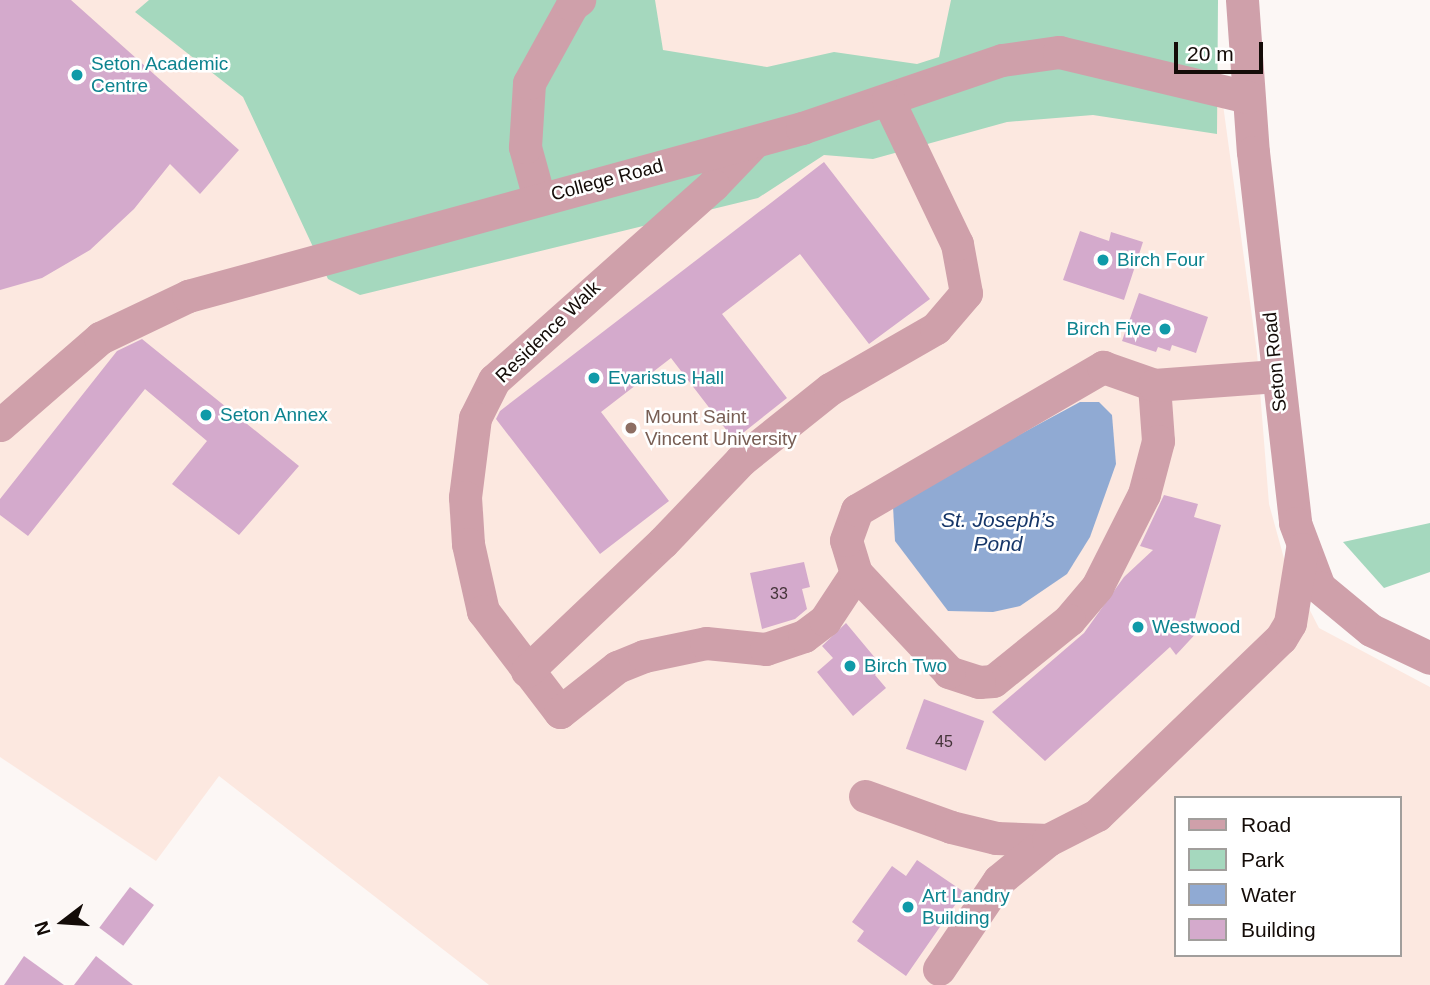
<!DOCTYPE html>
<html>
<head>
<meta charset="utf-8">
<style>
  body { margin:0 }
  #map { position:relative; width:1430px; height:985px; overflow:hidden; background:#fcf7f5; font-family:Arial,sans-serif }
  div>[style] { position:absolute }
  .built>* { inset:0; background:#fce8e0 }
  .green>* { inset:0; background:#a5d8be }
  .water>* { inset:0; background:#90aad3 }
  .building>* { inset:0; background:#d4aacc; transform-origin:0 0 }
  .minor>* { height:33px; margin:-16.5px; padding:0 16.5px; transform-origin:16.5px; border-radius:16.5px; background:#cfa0aa }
  .dots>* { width:19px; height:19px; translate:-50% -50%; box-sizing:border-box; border:4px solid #fff; border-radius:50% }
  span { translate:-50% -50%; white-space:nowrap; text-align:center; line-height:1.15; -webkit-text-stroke:5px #fff; paint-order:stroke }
  .number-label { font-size:16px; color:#443439 }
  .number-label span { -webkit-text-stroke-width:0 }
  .culture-label { font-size:19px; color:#0d838f }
  .left { translate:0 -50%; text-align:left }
  .right { translate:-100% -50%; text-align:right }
  .street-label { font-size:19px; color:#140c08 }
  .education-label { font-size:19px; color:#785e54 }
  .water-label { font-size:21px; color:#163668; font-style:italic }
  .legend { position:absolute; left:1174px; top:796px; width:228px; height:161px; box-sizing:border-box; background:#fff; border:2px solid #a19e9c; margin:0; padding:9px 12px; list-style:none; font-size:21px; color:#140c08 }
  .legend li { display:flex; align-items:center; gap:14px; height:35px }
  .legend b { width:35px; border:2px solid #a19e9c }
  .north { position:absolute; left:28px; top:887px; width:70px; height:70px; -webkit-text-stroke:5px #fff; paint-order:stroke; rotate:253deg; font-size:19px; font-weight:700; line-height:28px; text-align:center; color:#140c08 }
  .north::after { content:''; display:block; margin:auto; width:24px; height:32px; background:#140c08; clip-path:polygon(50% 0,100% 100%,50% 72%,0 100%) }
  .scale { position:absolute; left:1174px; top:42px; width:89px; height:32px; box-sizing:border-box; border:4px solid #140c08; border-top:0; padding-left:9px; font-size:21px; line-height:24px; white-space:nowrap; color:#140c08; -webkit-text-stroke:5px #fff; paint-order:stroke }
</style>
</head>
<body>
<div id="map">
  <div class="built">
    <i style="clip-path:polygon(evenodd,0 0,1214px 0,1215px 46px,1257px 353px,1269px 504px,1285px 562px,1319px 628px,1430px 687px,1430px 985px,489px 985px,219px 776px,156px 861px,0 757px,0 0,1176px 798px,1400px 798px,1400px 955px,1176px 955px,1176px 798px)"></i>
  </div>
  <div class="green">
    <i style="clip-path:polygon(149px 0,655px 0,663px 50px,767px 67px,834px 52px,917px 64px,939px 57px,951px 0,1218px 0,1217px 134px,1093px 115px,1007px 122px,873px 159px,824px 155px,758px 198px,360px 295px,328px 279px,243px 97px,135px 12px)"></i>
    <i style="clip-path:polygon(1430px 523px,1430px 572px,1384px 588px,1343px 542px)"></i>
  </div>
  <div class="water">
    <i style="clip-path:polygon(1080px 402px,1099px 402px,1112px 415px,1116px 464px,1090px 537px,1067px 574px,1020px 606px,993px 612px,948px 611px,895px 541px,893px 507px,908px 495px)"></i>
  </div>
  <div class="building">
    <i style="clip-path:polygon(0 0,71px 0,239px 150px,200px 194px,170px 164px,134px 209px,90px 250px,42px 278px,0 290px)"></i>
    <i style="clip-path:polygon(824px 162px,930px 299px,869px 344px,800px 254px,722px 314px,787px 398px,734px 440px,671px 358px,601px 412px,669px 501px,600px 554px,496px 419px,500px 411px)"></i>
    <i style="clip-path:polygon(1080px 231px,1109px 241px,1111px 232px,1143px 242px,1124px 300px,1063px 280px)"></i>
    <i style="clip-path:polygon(1139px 293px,1208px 317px,1196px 353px,1172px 345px,1170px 351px,1158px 347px,1156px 352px,1122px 341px)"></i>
    <i style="clip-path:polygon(142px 339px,299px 466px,239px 535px,172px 484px,207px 441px,145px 389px,28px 536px,0 515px,0 499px,117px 351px)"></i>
    <i style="clip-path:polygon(1164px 495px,1198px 504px,1194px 517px,1221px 525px,1194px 622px,1201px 628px,1176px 655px,1170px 647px,1045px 761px,992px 712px,1084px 633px,1124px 577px,1153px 550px,1140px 546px)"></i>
    <i style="clip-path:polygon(804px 562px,810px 587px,802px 589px,807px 609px,795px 619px,762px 629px,750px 573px)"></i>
    <i style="clip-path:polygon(846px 623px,876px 659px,873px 662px,880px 671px,875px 675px,886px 688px,853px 716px,817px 672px,833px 658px,822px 646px)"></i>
    <i style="left:924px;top:699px;width:64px;height:53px;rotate:20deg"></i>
    <i style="clip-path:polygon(917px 860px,964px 892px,906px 976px,857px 941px,864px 931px,852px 922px,892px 866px,906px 876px)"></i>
    <i style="left:130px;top:887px;width:30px;height:51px;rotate:37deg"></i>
    <i style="clip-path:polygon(24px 956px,64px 985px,4px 985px)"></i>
    <i style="clip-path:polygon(96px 956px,133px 985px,74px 985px)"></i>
  </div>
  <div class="minor">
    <i style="left:1242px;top:0;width:152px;rotate:85.9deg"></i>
    <i style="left:1253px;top:152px;width:373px;rotate:83.5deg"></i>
    <i style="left:1295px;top:523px;width:68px;rotate:69.4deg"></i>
    <i style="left:1319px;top:587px;width:67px;rotate:39.6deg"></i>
    <i style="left:1371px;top:630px;width:65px;rotate:25.4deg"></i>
    <i style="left:754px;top:142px;width:59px;rotate:133.6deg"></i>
    <i style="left:713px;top:185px;width:293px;rotate:138.3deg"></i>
    <i style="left:494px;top:380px;width:42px;rotate:116.6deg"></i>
    <i style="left:475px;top:418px;width:80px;rotate:97.2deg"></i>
    <i style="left:465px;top:497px;width:47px;rotate:86.3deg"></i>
    <i style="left:468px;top:544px;width:69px;rotate:77.4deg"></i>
    <i style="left:483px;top:611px;width:127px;rotate:52.7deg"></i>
    <i style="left:560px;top:712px;width:73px;rotate:-38.3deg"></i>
    <i style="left:617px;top:667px;width:29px;rotate:-22deg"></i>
    <i style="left:644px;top:656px;width:63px;rotate:-11.8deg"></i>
    <i style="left:706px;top:643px;width:60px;rotate:5.7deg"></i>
    <i style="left:766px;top:649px;width:40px;rotate:-18.9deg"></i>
    <i style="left:804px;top:636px;width:26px;rotate:-37deg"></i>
    <i style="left:825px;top:620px;width:56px;rotate:-56.6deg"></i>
    <i style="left:539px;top:198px;width:53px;rotate:-105.4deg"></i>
    <i style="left:525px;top:147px;width:64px;rotate:-86.4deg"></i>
    <i style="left:529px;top:83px;width:89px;rotate:-61.1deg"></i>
    <i style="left:572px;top:5px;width:9px;rotate:-36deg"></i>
    <i style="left:1154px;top:385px;width:56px;rotate:85.9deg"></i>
    <i style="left:1158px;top:441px;width:55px;rotate:104.8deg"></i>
    <i style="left:1144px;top:494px;width:104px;rotate:116.8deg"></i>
    <i style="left:1097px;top:587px;width:43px;rotate:130.3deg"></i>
    <i style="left:1069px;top:620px;width:97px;rotate:141.2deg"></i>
    <i style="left:993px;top:681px;width:14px;rotate:176deg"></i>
    <i style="left:979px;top:682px;width:32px;rotate:-162deg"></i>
    <i style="left:949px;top:672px;width:136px;rotate:-133.2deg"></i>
    <i style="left:856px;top:573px;width:34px;rotate:-107deg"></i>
    <i style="left:846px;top:540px;width:32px;rotate:-70deg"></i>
    <i style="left:857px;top:510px;width:285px;rotate:-30.2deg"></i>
    <i style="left:1103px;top:367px;width:54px;rotate:19.4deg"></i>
    <i style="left:1154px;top:385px;width:122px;rotate:-4.2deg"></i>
    <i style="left:0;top:425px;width:133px;rotate:-41deg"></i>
    <i style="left:100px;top:338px;width:98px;rotate:-25.5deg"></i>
    <i style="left:188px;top:296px;width:637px;rotate:-15.3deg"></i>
    <i style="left:802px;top:128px;width:211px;rotate:-18.8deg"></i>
    <i style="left:1002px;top:60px;width:58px;rotate:-8deg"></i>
    <i style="left:1059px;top:52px;width:194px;rotate:13.4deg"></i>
    <i style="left:527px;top:671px;width:187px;rotate:-43.5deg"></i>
    <i style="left:663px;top:542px;width:113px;rotate:-46.4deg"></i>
    <i style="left:741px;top:460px;width:114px;rotate:-38.6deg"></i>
    <i style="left:830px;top:389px;width:122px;rotate:-29.9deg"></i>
    <i style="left:936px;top:328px;width:46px;rotate:-49.4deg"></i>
    <i style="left:966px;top:293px;width:50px;rotate:-100.4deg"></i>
    <i style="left:957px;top:244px;width:160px;rotate:-115.6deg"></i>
    <i style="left:865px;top:796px;width:91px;rotate:19.8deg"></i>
    <i style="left:951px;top:827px;width:46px;rotate:13.7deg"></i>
    <i style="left:996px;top:838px;width:52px;rotate:2.2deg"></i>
    <i style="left:939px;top:969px;width:107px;rotate:-56deg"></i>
    <i style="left:999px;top:880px;width:63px;rotate:-39.2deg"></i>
    <i style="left:1048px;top:840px;width:55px;rotate:-27deg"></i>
    <i style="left:1097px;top:815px;width:255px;rotate:-43.9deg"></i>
    <i style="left:1281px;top:638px;width:17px;rotate:-59deg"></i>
    <i style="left:1290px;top:623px;width:75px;rotate:-80.8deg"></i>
  </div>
  <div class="dots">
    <i style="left:77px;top:75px;background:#0f9aa8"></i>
    <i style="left:1103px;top:260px;background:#0f9aa8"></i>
    <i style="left:1165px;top:329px;background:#0f9aa8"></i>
    <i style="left:594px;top:378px;background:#0f9aa8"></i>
    <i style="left:206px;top:415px;background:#0f9aa8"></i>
    <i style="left:631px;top:428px;background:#8d6e63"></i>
    <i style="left:1138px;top:627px;background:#0f9aa8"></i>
    <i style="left:850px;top:666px;background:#0f9aa8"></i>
    <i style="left:908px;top:907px;background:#0f9aa8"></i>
  </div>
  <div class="number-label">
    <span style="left:779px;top:594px">33</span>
    <span style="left:944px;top:742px">45</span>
  </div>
  <div class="culture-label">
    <span class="left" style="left:91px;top:75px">Seton Academic<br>Centre</span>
    <span class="left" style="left:1117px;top:260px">Birch Four</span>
    <span class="right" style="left:1151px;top:329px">Birch Five</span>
    <span class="left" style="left:608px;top:378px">Evaristus Hall</span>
    <span class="left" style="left:220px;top:415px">Seton Annex</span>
    <span class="left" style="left:1152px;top:627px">Westwood</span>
    <span class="left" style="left:864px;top:666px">Birch Two</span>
    <span class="left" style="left:922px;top:907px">Art Landry<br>Building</span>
  </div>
  <div class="street-label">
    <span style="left:607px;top:180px;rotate:-15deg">College Road</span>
    <span style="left:548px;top:332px;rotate:-44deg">Residence Walk</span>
    <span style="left:1275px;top:362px;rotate:-96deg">Seton Road</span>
  </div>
  <div class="education-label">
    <span class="left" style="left:645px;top:428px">Mount Saint<br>Vincent University</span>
  </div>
  <div class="water-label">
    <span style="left:998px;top:532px">St. Joseph’s<br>Pond</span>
  </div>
  <ul class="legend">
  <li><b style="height:9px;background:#cfa0aa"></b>Road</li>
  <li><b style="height:19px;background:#a5d8be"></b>Park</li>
  <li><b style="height:19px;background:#90aad3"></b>Water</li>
  <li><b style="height:19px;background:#d4aacc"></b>Building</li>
  </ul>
  <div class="north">N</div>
  <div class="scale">20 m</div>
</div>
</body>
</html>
